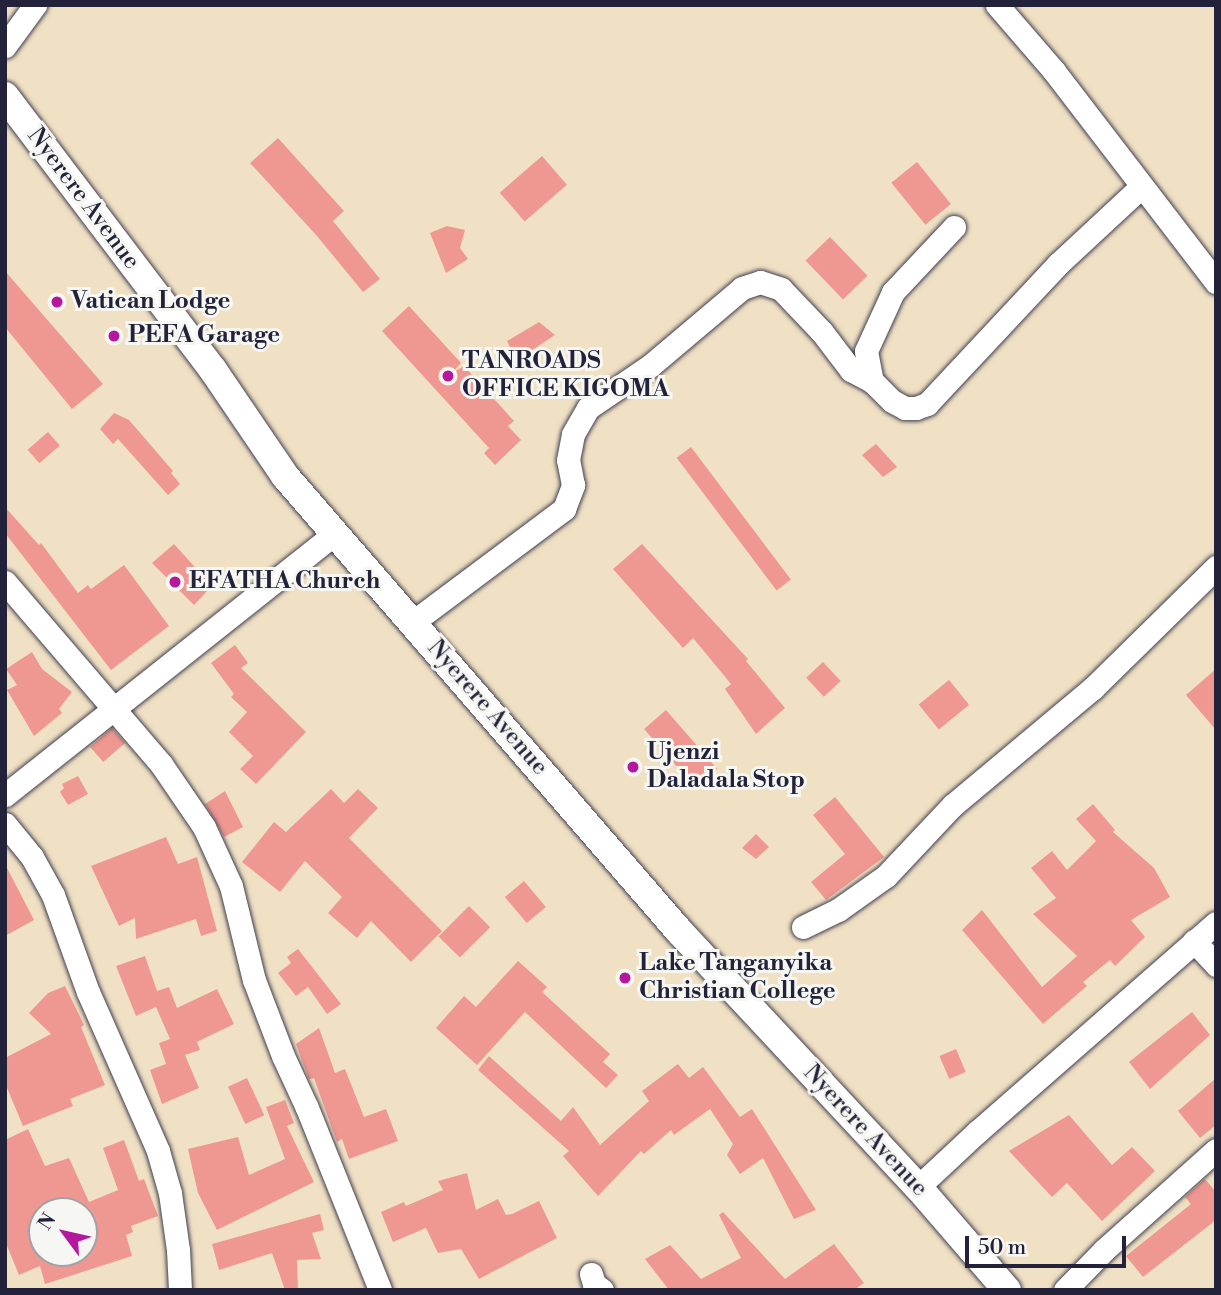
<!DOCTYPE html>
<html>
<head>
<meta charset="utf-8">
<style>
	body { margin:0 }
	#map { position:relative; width:1221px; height:1295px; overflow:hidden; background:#f0e1c4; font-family:"Libre Bodoni",serif }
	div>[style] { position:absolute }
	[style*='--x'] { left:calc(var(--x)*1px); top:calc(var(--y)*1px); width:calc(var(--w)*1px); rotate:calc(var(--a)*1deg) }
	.building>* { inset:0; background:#ef9891; transform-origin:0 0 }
	.roads { filter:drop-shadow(0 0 2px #413f50) drop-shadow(0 0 2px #413f50) }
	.minor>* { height:23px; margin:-11.5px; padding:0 11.5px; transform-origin:11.5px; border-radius:11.5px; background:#fff }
	.major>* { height:28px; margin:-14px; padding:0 14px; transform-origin:14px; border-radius:14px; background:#fff }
	.dots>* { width:19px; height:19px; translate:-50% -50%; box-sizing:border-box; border:4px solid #f6f6f2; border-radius:50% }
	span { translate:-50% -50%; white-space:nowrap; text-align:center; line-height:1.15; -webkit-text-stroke:6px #f6f6f2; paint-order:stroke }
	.street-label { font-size:24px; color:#22223b }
	.poi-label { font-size:24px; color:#22223b; font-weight:700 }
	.left { translate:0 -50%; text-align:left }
	.frame { position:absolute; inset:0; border:7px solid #22223b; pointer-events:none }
	.north { position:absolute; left:28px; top:1197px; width:70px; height:70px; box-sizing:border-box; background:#f6f6f2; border:2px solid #a1a1a9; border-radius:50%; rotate:303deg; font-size:19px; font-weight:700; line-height:28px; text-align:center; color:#22223b }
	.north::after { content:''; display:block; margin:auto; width:24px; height:32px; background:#b5179e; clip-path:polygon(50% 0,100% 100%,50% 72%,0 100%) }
	.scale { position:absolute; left:965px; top:1236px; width:161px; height:32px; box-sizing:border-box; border:4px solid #22223b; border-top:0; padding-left:9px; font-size:21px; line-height:24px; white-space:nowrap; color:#22223b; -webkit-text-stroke:5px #f6f6f2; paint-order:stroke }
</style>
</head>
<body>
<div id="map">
	<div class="building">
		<div style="clip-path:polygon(278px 138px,344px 211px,333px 221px,380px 279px,363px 292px,317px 236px,250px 163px)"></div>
		<div style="left:542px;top:156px;width:38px;height:56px;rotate:49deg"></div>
		<div style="left:917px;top:162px;width:54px;height:33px;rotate:51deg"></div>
		<div style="clip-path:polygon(447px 226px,465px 230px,460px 248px,468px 259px,446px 273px,430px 233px)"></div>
		<div style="left:830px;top:237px;width:54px;height:34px;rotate:46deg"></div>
		<div style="clip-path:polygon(5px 271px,103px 384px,72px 409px,5px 327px)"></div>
		<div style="clip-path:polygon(409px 306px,461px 363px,452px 373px,464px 366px,514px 421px,508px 426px,521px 440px,495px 465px,484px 453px,489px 448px,382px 331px)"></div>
		<div style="clip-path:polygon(539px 322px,555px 335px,517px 360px,507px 341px)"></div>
		<div style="clip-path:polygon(114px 413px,129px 420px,173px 471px,171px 473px,180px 484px,168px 495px,118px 439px,113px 444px,100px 429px)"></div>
		<div style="left:48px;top:432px;width:18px;height:27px;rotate:49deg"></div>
		<div style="clip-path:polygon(876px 444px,897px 467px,883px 477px,862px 455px)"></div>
		<div style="left:691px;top:447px;width:166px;height:18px;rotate:53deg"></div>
		<div style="clip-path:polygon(5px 507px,39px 545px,41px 543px,78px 593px,88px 585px,91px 589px,124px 565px,169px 626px,111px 670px,5px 533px)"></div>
		<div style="clip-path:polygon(174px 544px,212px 586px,194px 605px,152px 563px)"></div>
		<div style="clip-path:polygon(642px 544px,748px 659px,746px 661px,785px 708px,756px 734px,725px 689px,731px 684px,693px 638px,683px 648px,613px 569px)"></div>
		<div style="clip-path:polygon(235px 645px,248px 663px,241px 668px,306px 732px,256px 784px,240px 769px,253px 756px,229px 732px,247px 712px,231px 697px,234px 694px,211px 663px)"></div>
		<div style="clip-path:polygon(32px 652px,42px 669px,72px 692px,59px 709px,62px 713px,34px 736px,7px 690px,17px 685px,6px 669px)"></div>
		<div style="left:823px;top:662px;width:26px;height:23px;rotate:47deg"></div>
		<div style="clip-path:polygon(1216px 669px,1216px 730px,1186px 695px)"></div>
		<div style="left:949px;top:680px;width:32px;height:39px;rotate:51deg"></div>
		<div style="left:666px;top:710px;width:78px;height:29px;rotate:49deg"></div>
		<div style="left:112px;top:728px;width:20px;height:29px;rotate:49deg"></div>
		<div style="clip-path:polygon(78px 776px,88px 794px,68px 805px,60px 792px,64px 788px,62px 784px)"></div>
		<div style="clip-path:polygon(331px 789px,344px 803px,358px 789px,378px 808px,349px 838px,442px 931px,411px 962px,371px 921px,357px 938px,328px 913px,342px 897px,305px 861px,280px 892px,242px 862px,274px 822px,286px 832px)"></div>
		<div style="clip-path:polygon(225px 791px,243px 827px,224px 837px,205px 804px)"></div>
		<div style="clip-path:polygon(835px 797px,884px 857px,826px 900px,811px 882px,845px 854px,813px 815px)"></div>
		<div style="clip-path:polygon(1093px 804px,1115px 830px,1113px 832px,1154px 868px,1170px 897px,1131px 920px,1145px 937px,1115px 966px,1110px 960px,1083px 982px,1087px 986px,1043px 1024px,962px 930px,982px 910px,1042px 987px,1077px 956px,1033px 914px,1056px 898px,1031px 868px,1052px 851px,1067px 870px,1096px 841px,1076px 819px)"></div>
		<div style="clip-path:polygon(756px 834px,769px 847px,756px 859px,742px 848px)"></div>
		<div style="clip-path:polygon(166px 837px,178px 864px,197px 857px,217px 931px,201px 936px,196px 919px,136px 939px,135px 918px,119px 926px,91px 866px)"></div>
		<div style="clip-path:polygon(5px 864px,34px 920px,5px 936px)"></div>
		<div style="left:524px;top:881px;width:34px;height:25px;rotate:50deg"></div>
		<div style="left:469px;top:906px;width:30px;height:43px;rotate:45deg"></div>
		<div style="clip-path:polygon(298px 949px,341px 1004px,327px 1014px,308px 987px,296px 996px,278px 973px,291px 963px,287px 957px)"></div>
		<div style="clip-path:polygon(145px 956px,157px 991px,169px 987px,177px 1008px,217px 989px,234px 1024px,197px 1042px,200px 1050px,185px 1055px,199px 1088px,162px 1104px,150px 1070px,166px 1064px,159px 1043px,170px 1039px,156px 1007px,136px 1016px,116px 966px)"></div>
		<div style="clip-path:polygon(518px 961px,547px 987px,542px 992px,610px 1054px,603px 1062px,618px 1075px,606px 1088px,525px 1012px,477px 1065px,436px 1028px,464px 996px,476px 1007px)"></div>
		<div style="clip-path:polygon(65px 986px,84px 1025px,81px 1027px,105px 1085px,70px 1099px,73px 1106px,23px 1126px,5px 1083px,5px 1058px,51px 1034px,29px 1013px,48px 993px)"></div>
		<div style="clip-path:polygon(1192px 1012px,1210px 1035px,1150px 1089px,1129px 1062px)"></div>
		<div style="clip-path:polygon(319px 1028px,335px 1073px,345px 1069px,364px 1117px,386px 1109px,398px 1141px,349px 1159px,342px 1139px,337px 1142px,314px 1078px,309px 1079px,296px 1044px)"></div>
		<div style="left:956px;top:1049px;width:25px;height:18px;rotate:67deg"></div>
		<div style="clip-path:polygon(489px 1056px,561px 1121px,573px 1107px,600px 1145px,649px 1101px,642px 1091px,678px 1064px,689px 1078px,703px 1067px,740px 1117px,752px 1109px,816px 1210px,794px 1219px,763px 1158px,740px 1174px,727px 1155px,733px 1144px,710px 1109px,674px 1135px,671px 1130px,644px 1154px,641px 1151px,598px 1196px,563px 1156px,569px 1151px,478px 1070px)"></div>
		<div style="left:247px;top:1078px;width:41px;height:21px;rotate:65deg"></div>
		<div style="clip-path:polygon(1216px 1078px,1216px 1125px,1200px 1138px,1178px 1111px)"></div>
		<div style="clip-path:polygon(285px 1100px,294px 1123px,287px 1126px,314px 1182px,217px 1230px,198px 1193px,188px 1149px,238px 1137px,249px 1175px,285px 1159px,266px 1107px)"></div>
		<div style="clip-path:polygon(1069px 1115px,1112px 1165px,1132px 1147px,1155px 1171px,1102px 1221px,1067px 1183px,1052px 1197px,1009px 1151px)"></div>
		<div style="clip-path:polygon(evenodd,28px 1129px,45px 1166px,69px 1158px,89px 1202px,118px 1190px,103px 1148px,124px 1140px,139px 1181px,144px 1179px,158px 1216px,131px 1226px,133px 1232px,126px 1235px,132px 1256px,45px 1284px,40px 1266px,19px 1275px,5px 1241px,5px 1140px,28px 1129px,42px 1211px,84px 1211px,84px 1253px,42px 1253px,42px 1211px)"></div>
		<div style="clip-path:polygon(467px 1173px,476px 1210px,498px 1199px,506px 1215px,512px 1214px,539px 1201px,557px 1238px,479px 1279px,461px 1249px,438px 1253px,426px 1228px,393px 1242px,381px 1212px,404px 1202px,406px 1206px,443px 1190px,438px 1181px)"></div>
		<div style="clip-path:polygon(1205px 1179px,1216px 1192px,1216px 1220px,1143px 1277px,1126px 1256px,1191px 1204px,1185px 1197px)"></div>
		<div style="clip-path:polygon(723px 1212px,785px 1279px,834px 1244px,864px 1283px,854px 1290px,669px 1290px,645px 1259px,670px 1245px,701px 1279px,741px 1258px,719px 1215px)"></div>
		<div style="clip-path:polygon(320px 1214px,324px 1230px,312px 1233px,321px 1259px,297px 1260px,298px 1290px,285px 1290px,272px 1253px,219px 1270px,212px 1244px)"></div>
	</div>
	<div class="roads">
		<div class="minor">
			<div style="--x:997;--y:5;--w:87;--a:49.2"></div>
			<div style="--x:1054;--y:71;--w:266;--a:52.5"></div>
			<div style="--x:5;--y:46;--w:51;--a:-53.8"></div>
			<div style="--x:954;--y:227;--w:89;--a:133.2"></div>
			<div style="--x:893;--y:292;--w:65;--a:114.6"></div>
			<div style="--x:866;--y:351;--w:31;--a:79"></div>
			<div style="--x:872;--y:381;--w:28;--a:45"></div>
			<div style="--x:892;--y:401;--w:15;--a:28"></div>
			<div style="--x:905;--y:408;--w:11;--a:0"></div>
			<div style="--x:916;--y:408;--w:12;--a:-20"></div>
			<div style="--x:927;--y:404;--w:192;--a:-46.9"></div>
			<div style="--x:1058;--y:264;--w:113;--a:-42.9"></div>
			<div style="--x:5;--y:582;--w:240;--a:49.4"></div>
			<div style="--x:161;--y:764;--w:76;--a:55.7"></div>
			<div style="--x:204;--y:827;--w:65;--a:65.4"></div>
			<div style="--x:231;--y:886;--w:97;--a:76.3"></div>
			<div style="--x:254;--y:980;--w:81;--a:69.1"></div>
			<div style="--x:283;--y:1056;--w:57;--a:65.2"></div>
			<div style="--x:307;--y:1108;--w:196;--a:68.1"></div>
			<div style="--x:413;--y:622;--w:189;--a:-36.8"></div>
			<div style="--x:564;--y:509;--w:26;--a:-69"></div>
			<div style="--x:573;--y:485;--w:25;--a:-101"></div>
			<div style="--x:568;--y:460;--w:26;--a:-79"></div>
			<div style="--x:573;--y:434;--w:30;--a:-60"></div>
			<div style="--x:588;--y:408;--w:76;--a:-34.3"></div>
			<div style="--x:651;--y:365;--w:119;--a:-40.2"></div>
			<div style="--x:742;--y:288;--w:19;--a:-18"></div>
			<div style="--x:760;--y:282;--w:22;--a:18"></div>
			<div style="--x:781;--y:289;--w:59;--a:46.4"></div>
			<div style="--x:822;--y:332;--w:48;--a:52.7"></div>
			<div style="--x:851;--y:370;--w:24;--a:28"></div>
			<div style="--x:5;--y:795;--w:421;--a:-38.4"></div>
			<div style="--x:5;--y:824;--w:43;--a:50.7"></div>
			<div style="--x:32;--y:857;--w:43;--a:61.1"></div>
			<div style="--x:53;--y:895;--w:103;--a:70.2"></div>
			<div style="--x:88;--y:992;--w:174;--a:66.2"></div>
			<div style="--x:158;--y:1151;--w:44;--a:74.1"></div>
			<div style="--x:170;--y:1193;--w:58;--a:82"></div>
			<div style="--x:178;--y:1250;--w:40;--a:87.1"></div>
			<div style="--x:803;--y:927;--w:39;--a:-26"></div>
			<div style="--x:838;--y:910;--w:59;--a:-35.3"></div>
			<div style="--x:886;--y:876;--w:98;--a:-46.7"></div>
			<div style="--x:953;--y:805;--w:182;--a:-39.9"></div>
			<div style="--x:1093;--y:688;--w:173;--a:-44.5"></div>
			<div style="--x:1194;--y:941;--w:33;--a:47"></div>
			<div style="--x:918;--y:1187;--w:81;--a:-43"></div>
			<div style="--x:977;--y:1132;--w:317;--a:-41.2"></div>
			<div style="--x:591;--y:1274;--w:10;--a:73"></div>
			<div style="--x:594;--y:1284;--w:10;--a:37"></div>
			<div style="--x:1065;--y:1290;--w:56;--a:-45.7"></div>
			<div style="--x:1104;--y:1250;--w:150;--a:-41.8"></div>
		</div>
		<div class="major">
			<div style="--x:5;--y:96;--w:344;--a:52.8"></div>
			<div style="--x:213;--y:370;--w:128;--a:55.8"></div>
			<div style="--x:285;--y:476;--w:602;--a:49.11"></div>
			<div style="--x:679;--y:931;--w:350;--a:47"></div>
			<div style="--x:918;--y:1187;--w:136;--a:49.2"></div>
		</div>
	</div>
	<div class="dots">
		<div style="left:57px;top:302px;background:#b5179e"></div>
		<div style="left:114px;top:336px;background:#b5179e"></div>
		<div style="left:448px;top:376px;background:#b5179e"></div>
		<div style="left:175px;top:582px;background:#b5179e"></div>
		<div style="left:633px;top:767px;background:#b5179e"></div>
		<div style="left:625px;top:978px;background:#b5179e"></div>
	</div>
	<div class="street-label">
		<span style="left:83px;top:199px;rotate:53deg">Nyerere Avenue</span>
		<span style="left:487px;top:708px;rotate:49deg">Nyerere Avenue</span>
		<span style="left:865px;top:1131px;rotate:47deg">Nyerere Avenue</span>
	</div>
	<div class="poi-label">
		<span class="left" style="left:71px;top:302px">Vatican Lodge</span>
		<span class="left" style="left:128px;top:336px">PEFA Garage</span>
		<span class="left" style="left:462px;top:376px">TANROADS<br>OFFICE KIGOMA</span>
		<span class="left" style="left:189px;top:582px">EFATHA Church</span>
		<span class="left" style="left:647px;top:767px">Ujenzi<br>Daladala Stop</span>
		<span class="left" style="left:639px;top:978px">Lake Tanganyika<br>Christian College</span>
	</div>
	<div class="frame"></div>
	<div class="north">N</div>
	<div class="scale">50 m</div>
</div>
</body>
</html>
